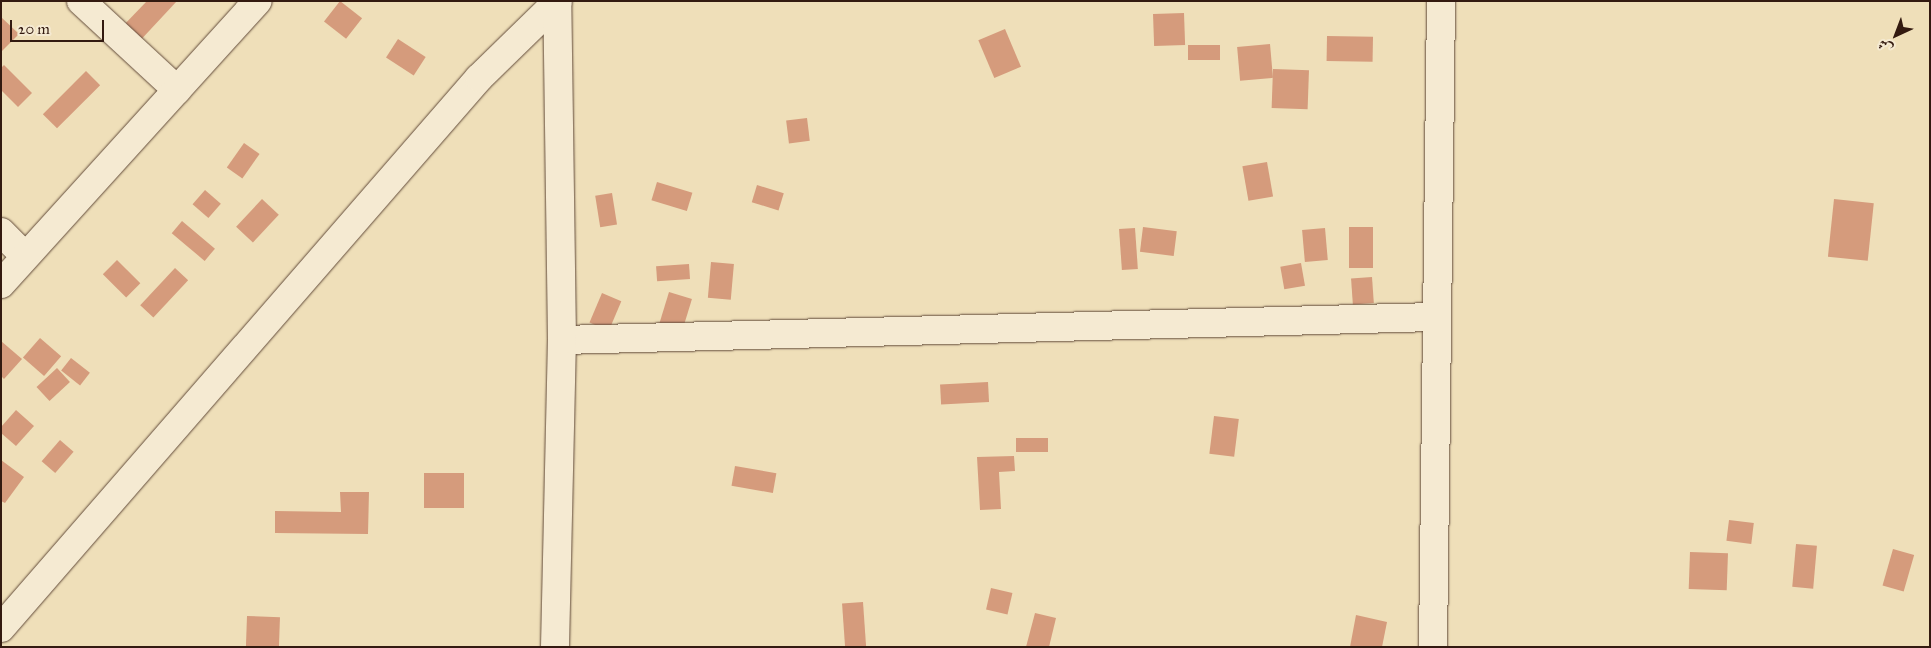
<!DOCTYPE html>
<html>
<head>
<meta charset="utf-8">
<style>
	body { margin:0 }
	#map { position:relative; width:1931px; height:648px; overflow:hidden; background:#efdfb9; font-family:"IM FELL Great Primer",Amiri,serif }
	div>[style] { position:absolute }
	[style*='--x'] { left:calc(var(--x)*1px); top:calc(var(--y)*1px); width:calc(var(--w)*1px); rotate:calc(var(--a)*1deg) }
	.building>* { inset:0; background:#d59b7c; transform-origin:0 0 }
	.roads { filter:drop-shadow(0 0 1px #624b3a) drop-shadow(0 0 1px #624b3a) }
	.minor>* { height:28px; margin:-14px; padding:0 14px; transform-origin:14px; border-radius:14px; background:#f5ead2 }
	span { translate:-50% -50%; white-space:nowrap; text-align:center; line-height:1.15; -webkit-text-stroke:4px #f5ead2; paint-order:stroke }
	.frame { position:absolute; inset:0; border:2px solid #331a10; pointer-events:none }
	.north { position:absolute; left:1871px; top:10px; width:50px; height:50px; -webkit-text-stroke:4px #f5ead2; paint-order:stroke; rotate:223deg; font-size:14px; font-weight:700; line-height:20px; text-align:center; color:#331a10 }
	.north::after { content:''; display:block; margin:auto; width:18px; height:22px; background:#331a10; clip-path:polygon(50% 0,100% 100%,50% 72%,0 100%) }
	.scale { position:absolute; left:10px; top:20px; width:94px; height:22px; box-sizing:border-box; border:2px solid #331a10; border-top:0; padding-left:6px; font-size:15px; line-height:18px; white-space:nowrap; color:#331a10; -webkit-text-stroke:4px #f5ead2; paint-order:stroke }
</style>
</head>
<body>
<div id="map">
	<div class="building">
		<div style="clip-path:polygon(147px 1px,177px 1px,136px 45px,120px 29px)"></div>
		<div style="left:340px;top:1px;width:28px;height:26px;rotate:38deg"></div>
		<div style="left:1184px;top:13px;width:32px;height:31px;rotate:88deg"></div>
		<div style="clip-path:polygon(1px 17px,19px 34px,1px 52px)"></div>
		<div style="left:1005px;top:29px;width:41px;height:29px;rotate:67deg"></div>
		<div style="left:1327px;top:36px;width:46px;height:25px;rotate:1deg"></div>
		<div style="left:398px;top:39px;width:33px;height:22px;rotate:33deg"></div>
		<div style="left:1270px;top:44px;width:34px;height:33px;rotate:85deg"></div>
		<div style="left:1188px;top:45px;width:32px;height:15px"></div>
		<div style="clip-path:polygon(4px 65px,32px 93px,18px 107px,1px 90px,1px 68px)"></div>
		<div style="left:1273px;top:69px;width:36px;height:39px;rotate:2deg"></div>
		<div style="left:86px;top:71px;width:20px;height:61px;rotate:45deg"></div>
		<div style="left:807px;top:118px;width:23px;height:21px;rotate:83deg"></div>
		<div style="left:244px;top:143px;width:19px;height:30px;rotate:35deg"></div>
		<div style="left:1267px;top:162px;width:35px;height:25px;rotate:80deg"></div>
		<div style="left:657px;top:182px;width:37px;height:19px;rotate:17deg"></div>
		<div style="left:757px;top:185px;width:28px;height:18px;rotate:17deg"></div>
		<div style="left:205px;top:190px;width:21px;height:19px;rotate:41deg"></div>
		<div style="left:612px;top:193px;width:32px;height:17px;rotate:81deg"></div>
		<div style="left:262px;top:199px;width:23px;height:38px;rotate:43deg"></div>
		<div style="left:1834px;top:199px;width:40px;height:58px;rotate:6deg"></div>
		<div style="left:182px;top:221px;width:43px;height:16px;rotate:40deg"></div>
		<div style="left:1143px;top:227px;width:34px;height:25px;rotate:7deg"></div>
		<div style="left:1349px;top:227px;width:24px;height:41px"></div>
		<div style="left:1135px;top:228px;width:41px;height:16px;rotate:86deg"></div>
		<div style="left:1325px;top:228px;width:32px;height:23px;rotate:85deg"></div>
		<div style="left:117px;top:260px;width:33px;height:20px;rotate:45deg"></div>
		<div style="left:711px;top:262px;width:23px;height:36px;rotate:5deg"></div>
		<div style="left:1301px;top:263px;width:23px;height:21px;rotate:80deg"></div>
		<div style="left:689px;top:264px;width:15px;height:33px;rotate:86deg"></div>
		<div style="left:175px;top:268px;width:18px;height:51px;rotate:43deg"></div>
		<div style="left:1372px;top:277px;width:26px;height:21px;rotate:86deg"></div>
		<div style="left:669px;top:292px;width:24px;height:34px;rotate:17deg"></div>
		<div style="left:602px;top:293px;width:21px;height:32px;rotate:23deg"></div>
		<div style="left:40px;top:338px;width:28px;height:26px;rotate:41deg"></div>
		<div style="clip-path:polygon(1px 341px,22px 359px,4px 379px,1px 376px)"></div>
		<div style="left:71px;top:358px;width:24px;height:16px;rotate:38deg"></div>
		<div style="left:57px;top:368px;width:19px;height:28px;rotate:47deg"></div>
		<div style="left:988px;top:382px;width:20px;height:48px;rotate:87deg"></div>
		<div style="clip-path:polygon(16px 410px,34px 426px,16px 446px,1px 433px,1px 427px)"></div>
		<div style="left:1214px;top:416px;width:25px;height:38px;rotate:7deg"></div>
		<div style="left:1016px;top:438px;width:32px;height:14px"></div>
		<div style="left:60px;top:440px;width:18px;height:28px;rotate:41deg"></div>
		<div style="clip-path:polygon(1014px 456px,1015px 471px,999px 472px,1001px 509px,980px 510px,977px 457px)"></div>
		<div style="clip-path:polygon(1px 460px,24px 477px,5px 503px,1px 501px)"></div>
		<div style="left:735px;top:466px;width:42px;height:20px;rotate:10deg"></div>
		<div style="left:424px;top:473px;width:40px;height:35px"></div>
		<div style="clip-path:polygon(340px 492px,369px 492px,368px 534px,275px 533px,275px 511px,341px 512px)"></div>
		<div style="left:1729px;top:520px;width:25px;height:21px;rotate:7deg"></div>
		<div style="left:1796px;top:544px;width:21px;height:43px;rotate:5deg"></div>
		<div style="left:1893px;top:549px;width:22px;height:38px;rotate:16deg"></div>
		<div style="left:1690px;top:552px;width:38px;height:37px;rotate:2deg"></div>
		<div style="left:991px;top:588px;width:22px;height:22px;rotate:13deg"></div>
		<div style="left:863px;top:602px;width:45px;height:21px;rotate:86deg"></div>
		<div style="clip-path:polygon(1035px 613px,1056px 618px,1049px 647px,1026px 647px)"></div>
		<div style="clip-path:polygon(1356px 615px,1387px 622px,1382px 647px,1350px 647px)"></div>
		<div style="left:247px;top:616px;width:33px;height:31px;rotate:2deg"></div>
	</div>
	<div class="roads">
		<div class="minor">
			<div style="--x:81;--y:1;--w:131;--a:42.8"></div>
			<div style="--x:1;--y:232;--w:34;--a:45"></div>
			<div style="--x:1;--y:284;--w:382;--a:-47.8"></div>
			<div style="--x:562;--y:340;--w:875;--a:-1.51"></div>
			<div style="--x:1;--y:628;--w:729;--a:-49.01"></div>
			<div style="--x:479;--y:78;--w:110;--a:-44.3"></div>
			<div style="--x:555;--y:647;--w:307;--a:-88.7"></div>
			<div style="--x:562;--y:340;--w:338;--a:-90.8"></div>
			<div style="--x:1433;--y:647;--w:646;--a:-89.29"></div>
		</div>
	</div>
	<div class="frame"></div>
	<div class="north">ش</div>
	<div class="scale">20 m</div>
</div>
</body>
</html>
